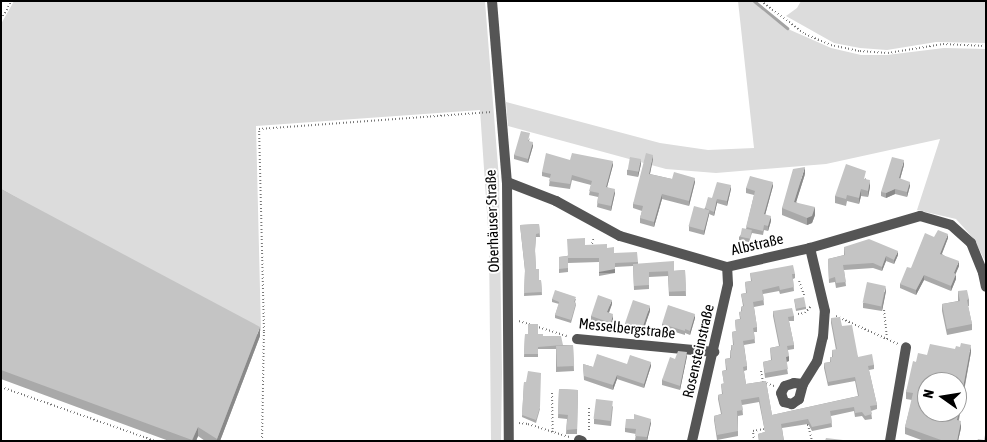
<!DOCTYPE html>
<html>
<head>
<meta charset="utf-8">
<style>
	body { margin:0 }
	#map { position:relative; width:987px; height:442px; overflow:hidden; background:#fff; font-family:"Asap Condensed",sans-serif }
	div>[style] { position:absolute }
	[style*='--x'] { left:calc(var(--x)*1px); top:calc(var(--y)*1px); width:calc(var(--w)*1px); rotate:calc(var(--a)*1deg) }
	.green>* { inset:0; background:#dcdcdc }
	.stream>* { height:3px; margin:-1.5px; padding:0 1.5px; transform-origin:1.5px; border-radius:1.5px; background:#a3a3a3 }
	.path>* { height:2px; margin-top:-1px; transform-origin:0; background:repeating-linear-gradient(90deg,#777 0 1px,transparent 0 3.5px) }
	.minor>* { height:10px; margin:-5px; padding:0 5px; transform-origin:5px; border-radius:5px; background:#555 }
	.wall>* { inset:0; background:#a9a9a9 }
	.shaded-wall>* { inset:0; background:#898989; transform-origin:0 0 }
	.building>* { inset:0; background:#c4c4c4; transform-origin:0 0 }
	span { translate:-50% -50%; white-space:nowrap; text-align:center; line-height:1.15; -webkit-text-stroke:4px #fff; paint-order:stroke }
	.street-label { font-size:15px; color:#000 }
	.frame { position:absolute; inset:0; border:2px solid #000; pointer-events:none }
	.north { position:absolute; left:917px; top:372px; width:50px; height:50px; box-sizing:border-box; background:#fff; border:1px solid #999; border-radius:50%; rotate:283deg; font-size:14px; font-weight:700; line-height:20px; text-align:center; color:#000 }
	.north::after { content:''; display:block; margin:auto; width:18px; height:22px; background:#000; clip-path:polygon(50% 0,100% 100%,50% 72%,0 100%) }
</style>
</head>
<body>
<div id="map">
	<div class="green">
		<div style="clip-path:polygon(14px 1px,485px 1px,499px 179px,502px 373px,501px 441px,491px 441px,489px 242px,480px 110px,256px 126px,261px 331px,1px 194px,1px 24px)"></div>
		<div style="clip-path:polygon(738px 1px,752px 1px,787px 30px,788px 29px,831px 48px,861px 55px,887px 55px,944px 48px,986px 49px,986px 263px,974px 239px,956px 219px,917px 210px,940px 139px,826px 164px,716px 173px,666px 169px,508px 126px,506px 102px,660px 143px,708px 150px,754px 148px)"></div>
		<div style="clip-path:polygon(801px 1px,986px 1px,986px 43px,936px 42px,887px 50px,860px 48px,834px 43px,786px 16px,797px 8px)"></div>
	</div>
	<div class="stream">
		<div style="--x:754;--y:1;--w:43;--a:39.3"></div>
	</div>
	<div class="path">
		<div style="--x:761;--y:1;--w:55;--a:36.9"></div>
		<div style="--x:805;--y:34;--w:28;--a:23"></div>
		<div style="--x:831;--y:45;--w:30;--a:12"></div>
		<div style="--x:860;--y:51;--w:28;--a:4"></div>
		<div style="--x:888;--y:53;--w:56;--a:-9.3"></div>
		<div style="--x:943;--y:44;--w:43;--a:2.7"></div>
		<div style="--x:1;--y:19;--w:21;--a:-59"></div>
		<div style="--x:591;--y:247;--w:10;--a:-73"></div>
		<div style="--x:799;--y:281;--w:15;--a:70"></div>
		<div style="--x:884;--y:310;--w:29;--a:84"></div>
		<div style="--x:798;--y:314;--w:7;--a:-8"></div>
		<div style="--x:805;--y:313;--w:9;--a:-49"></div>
		<div style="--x:836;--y:316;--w:68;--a:24.3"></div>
		<div style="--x:519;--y:321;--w:50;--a:17.4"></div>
		<div style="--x:761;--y:371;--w:11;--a:80"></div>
		<div style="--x:763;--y:382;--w:12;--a:20"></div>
		<div style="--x:1;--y:387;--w:163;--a:19.3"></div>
		<div style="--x:552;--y:393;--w:39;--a:89"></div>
		<div style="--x:589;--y:408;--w:25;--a:90"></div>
		<div style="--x:807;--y:421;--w:21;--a:76"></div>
		<div style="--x:519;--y:423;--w:9;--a:6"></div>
		<div style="--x:528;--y:424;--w:43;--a:17.6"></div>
		<div style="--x:262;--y:441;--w:110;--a:-89"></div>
		<div style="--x:264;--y:331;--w:202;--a:-91.4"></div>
		<div style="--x:259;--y:129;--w:233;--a:-4.2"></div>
		<div style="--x:754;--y:441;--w:10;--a:-96"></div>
		<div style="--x:753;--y:431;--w:11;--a:-10"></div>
	</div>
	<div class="minor">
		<div style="--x:492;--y:1;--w:182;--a:85.3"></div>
		<div style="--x:507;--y:182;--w:259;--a:89.6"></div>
		<div style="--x:507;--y:182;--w:53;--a:21.2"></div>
		<div style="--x:556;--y:201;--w:73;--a:28.7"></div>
		<div style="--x:620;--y:236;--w:111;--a:16.2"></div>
		<div style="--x:727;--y:267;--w:85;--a:-12.9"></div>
		<div style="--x:810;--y:248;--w:115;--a:-16.2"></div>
		<div style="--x:920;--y:216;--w:32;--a:16"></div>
		<div style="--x:951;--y:225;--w:27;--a:42"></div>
		<div style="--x:971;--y:243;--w:32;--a:68"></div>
		<div style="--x:983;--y:273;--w:14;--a:78"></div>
		<div style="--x:577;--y:339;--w:138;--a:5.4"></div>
		<div style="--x:803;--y:384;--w:16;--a:105"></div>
		<div style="--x:799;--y:399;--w:9;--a:144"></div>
		<div style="--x:792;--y:404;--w:8;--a:-166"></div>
		<div style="--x:784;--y:402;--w:9;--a:-108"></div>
		<div style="--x:781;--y:393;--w:8;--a:-60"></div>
		<div style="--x:785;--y:386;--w:9;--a:-18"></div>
		<div style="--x:794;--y:383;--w:9;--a:6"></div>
		<div style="--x:803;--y:384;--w:26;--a:-58"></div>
		<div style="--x:817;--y:362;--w:26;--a:-77"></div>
		<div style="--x:823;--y:337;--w:26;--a:-86"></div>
		<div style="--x:825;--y:311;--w:65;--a:-103.4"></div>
		<div style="--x:579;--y:440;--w:3;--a:18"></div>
		<div style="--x:692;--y:441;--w:161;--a:-77.1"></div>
		<div style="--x:728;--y:284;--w:17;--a:-93"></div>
		<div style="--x:890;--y:441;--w:95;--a:-80.3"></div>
	</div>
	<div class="wall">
		<div style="clip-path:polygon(530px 138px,529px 141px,533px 146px,528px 163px,514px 159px,514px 155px)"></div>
		<div style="clip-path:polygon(653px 159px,650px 174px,672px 179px,695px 182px,689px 206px,662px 199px,654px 227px,640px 223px,640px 218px,642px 211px,633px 208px,633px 204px)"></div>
		<div style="clip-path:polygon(570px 160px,613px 165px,607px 187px,615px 193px,611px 211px,597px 207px,598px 197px,589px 195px,591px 185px,572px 180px,570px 189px,549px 186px,550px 178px,542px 176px,542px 172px)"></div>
		<div style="clip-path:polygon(641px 164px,638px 177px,627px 175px,627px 170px)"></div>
		<div style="clip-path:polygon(904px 165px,900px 179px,910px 186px,907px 197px,895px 194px,886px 198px,881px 196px,881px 192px)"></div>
		<div style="clip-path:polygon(805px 174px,796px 202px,815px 215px,812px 223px,807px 225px,782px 215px,782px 208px)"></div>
		<div style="clip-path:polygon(866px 178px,866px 179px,870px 187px,868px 197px,861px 196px,859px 204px,847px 201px,846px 206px,835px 203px,835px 196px)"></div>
		<div style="clip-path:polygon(773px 186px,765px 215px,771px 221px,768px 231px,764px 230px,763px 235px,752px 233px,749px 242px,739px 240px,739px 237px,746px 229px,754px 195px,746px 193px,746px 188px)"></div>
		<div style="clip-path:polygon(1px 189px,260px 336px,220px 441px,205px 441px,198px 436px,196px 441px,169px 441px,1px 379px)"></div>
		<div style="clip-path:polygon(731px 189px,727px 206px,717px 203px,714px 216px,709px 214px,704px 235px,689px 231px,689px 226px,705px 208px,712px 198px)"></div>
		<div style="clip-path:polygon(539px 224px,540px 237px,536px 237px,535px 251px,536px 269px,539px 280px,541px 280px,542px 295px,524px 296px,525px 271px,520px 225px)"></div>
		<div style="clip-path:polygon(934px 237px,948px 238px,942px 254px,959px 266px,955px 274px,956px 279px,951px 291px,924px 280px,916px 295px,900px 288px,900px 284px)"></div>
		<div style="clip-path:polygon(585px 245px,607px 248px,614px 253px,638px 262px,638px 264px,674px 271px,685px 270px,686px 296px,669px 296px,668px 276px,649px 277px,649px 289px,634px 290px,633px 266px,615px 267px,615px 273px,599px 276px,599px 262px,568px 263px,568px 272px,559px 273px,559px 257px,567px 256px)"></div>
		<div style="clip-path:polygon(844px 247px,898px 255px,894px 264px,886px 261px,882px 271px,873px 268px,844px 270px,846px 286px,836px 288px,835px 282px,829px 283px,828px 259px,844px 255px)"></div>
		<div style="clip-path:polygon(750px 273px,795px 274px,795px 278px,793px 279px,794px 291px,780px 294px,779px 291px,763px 294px,764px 305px,754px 307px,757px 327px,757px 332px,754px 332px,755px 343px,744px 345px,747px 366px,747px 370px,744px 371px,746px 384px,766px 381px,772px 415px,858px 396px,855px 381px,828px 386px,824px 368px,824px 363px,830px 362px,830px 357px,832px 357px,832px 350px,836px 350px,831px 323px,831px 318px,842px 326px,858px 357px,874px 365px,874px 369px,869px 370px,877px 405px,877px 409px,871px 411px,872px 419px,865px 420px,862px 416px,855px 417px,854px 411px,831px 416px,832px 427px,812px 431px,808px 424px,782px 428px,784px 441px,759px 441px,758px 434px,765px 432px,759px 402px,742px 405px,743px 415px,738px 416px,738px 436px,717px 440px,714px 420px,714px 416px,721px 414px,718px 399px,718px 395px,722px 394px,721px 384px,724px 384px,722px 371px,726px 370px,725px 359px,730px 358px,730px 351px,731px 350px,731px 345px,733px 345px,732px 332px,736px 331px,735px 320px,740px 319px,739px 312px,741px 312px,741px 307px,743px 306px,741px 294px,746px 293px,745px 282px,751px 281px)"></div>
		<div style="clip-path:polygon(886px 291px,882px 311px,863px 308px,863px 303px)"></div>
		<div style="clip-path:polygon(958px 291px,969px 299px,969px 306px,968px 306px,972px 324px,972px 330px,947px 335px,942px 311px,942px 304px,958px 301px)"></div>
		<div style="clip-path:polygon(552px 299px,576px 299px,575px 302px,576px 305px,571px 323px,555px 318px,555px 315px,559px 304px,552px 302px)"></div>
		<div style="clip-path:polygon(794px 299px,806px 307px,806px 309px,796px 311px)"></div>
		<div style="clip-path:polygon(612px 304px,609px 313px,613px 319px,611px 328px,591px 321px,591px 316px)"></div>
		<div style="clip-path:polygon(650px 311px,642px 334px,625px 328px,625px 323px)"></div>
		<div style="clip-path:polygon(773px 311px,794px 316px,794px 321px,789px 321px,794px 345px,794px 349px,788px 350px,789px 361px,786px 362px,788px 374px,765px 378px,763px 362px,771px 360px,770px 348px,779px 346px,773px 316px)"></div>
		<div style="clip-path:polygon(695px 318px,690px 335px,685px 333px,685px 335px,662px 328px,662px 324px)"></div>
		<div style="clip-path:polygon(525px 334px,538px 334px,563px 345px,573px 345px,574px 371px,556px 372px,556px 349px,538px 349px,538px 357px,524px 357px)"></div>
		<div style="clip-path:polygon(971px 352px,959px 420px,961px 428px,958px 441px,924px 441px,905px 434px,905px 427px,912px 400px,906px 399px,906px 392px,916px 362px,927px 355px)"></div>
		<div style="clip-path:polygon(687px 356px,680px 390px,662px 385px,662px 380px,675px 359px)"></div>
		<div style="clip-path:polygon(583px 364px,593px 367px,627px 364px,651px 366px,644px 388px,617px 379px,613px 390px,584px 380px)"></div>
		<div style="clip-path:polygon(524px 382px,540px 409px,536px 423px,522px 417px)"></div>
		<div style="clip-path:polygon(559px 389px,578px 390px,577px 434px,566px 434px,567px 419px,558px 418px)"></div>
		<div style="clip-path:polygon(613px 406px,611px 426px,594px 424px,594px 419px)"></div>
		<div style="clip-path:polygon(651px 423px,647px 441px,635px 440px,636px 434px,625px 432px,625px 428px)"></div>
	</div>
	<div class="shaded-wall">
		<div style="clip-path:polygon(533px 142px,533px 146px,528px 163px,528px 159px)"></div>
		<div style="clip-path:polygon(653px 155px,653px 159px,649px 178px,649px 174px)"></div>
		<div style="clip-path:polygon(641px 159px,641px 164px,638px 177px,638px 172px)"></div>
		<div style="clip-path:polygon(904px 160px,904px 165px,899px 183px,899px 178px)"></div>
		<div style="clip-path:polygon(613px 161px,613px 165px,606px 191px,606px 187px)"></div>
		<div style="clip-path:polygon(805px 167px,805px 174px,794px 209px,794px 202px)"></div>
		<div style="clip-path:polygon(695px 178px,695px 182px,689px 206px,689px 201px)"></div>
		<div style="clip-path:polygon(870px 180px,870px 187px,868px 197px,868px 191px)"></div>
		<div style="clip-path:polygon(773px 182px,773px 186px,764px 219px,764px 214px)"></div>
		<div style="clip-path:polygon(910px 182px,910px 186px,907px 197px,907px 192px)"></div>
		<div style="clip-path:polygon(731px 185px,731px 189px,727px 206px,727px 201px)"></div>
		<div style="clip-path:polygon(615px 189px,615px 193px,611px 211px,611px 206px)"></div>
		<div style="clip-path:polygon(861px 189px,861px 196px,859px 204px,859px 198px)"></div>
		<div style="clip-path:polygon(895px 189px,895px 194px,886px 198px,886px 193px)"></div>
		<div style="clip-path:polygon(662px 194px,662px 199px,654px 227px,654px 222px)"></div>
		<div style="clip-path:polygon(717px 199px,717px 203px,714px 216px,714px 212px)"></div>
		<div style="clip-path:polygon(815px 207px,815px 215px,812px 223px,807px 225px,807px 218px)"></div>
		<div style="clip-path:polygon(709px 210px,709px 215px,704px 235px,704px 230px)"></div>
		<div style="clip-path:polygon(771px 216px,771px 221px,768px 231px,768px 226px)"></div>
		<div style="clip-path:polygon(948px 234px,948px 238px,940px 258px,940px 254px)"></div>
		<div style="clip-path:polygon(898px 251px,898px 255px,894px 264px,894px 260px)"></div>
		<div style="clip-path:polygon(886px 256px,886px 261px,882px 271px,882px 267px)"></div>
		<div style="clip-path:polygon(959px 261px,959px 266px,954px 278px,954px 273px)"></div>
		<div style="left:615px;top:269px;width:4px;height:16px;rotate:90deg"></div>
		<div style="clip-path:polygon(956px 274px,956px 279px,951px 291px,951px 286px)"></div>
		<div style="clip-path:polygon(924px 275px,924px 280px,916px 295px,916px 290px)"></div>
		<div style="clip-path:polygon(886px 286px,886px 291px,882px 311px,882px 307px)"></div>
		<div style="clip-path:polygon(612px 300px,612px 304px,607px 317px,607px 312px)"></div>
		<div style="clip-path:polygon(650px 306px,650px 311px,642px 334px,642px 329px)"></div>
		<div style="clip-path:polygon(613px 314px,613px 319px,611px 328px,611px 323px)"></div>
		<div style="clip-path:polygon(695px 314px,695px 318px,690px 335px,690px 331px)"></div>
		<div style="clip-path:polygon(260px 327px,260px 336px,220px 441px,217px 441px,217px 439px)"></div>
		<div style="clip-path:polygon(971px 345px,971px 352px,957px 427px,957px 420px)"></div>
		<div style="clip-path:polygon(687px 352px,687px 356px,680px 390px,680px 386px)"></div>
		<div style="clip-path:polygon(789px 356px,789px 361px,786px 362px,786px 357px)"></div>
		<div style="clip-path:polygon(651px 362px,651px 366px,644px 388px,644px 384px)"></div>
		<div style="clip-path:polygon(617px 375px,617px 379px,613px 390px,613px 385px)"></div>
		<div style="clip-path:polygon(651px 419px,651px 423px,647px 441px,647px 437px)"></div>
		<div style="clip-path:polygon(961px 421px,961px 428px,958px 441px,957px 441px)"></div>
		<div style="clip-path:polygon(198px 427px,198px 436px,196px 441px,192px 441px)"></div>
	</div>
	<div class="building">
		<div style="clip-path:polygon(521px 131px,530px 133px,528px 141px,533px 142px,528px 159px,514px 155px)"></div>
		<div style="clip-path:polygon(546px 153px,570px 160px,572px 153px,613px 161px,606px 187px,615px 189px,611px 206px,597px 203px,599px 193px,589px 191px,592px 181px,572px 175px,570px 184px,549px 181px,551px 174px,542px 172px)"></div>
		<div style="clip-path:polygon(646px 153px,653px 155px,649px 174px,672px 179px,674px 172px,695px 178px,689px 201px,662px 194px,654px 222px,640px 218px,643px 206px,633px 204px)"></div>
		<div style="left:630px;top:157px;width:11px;height:13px;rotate:10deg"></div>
		<div style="clip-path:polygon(892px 157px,904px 160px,899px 178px,910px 182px,907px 192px,895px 189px,886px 193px,881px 192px)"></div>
		<div style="clip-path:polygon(846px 164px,866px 171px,864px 179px,870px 180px,868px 191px,861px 189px,859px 198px,847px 195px,846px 199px,835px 196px)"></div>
		<div style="clip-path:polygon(805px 167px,794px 202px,815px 207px,812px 216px,807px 218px,782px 208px,793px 169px)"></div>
		<div style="clip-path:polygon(750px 176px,773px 182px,764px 214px,771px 216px,768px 226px,764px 225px,763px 231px,746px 227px,755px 191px,746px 188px)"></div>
		<div style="clip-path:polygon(717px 182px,731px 185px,727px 201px,717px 199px,714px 212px,705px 208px,708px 197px,712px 198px)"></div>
		<div style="clip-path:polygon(1px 189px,260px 327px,217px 439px,198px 427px,192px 440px,1px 370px)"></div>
		<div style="left:694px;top:206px;width:16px;height:21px;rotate:15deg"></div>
		<div style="clip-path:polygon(539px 224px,540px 233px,536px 234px,535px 249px,536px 269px,539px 269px,539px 280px,541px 280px,542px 292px,524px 293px,525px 269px,520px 225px)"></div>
		<div style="left:742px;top:228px;width:10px;height:9px;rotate:11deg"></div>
		<div style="clip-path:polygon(938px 230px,948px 234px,940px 254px,959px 261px,954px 273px,956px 274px,951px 286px,924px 275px,916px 290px,900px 284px,907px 267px,911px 268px,925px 233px,934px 237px)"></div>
		<div style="clip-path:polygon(585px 238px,585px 245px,607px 244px,607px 248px,614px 247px,614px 253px,637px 252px,638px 262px,615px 263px,615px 269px,599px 272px,599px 258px,568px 258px,568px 268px,559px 269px,559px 257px,568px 256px,567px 239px)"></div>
		<div style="clip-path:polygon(869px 239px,898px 251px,894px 260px,886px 256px,882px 267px,873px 263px,843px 265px,846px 282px,836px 283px,835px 277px,829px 279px,828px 259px,845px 255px,844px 247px)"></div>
		<div style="clip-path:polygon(674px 261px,674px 271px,649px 272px,649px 285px,634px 286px,633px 264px)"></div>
		<div style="clip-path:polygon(793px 265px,795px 274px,792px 274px,794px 287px,780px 290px,779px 286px,762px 290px,764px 300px,753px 302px,757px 327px,753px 328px,755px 339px,743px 341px,747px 366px,743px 367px,746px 384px,766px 381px,772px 415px,859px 396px,855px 377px,828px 382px,824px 363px,831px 362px,830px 357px,833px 357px,832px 350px,837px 349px,831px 318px,840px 317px,842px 326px,852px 325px,858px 357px,872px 354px,874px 365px,868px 366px,877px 405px,870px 406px,872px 414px,865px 416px,862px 412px,855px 413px,854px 407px,830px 411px,832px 423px,812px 427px,808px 419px,781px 424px,784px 441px,759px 441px,758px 434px,765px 432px,759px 397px,741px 400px,743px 410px,737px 411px,738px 431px,717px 435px,714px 416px,722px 414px,718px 395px,723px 394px,721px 384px,724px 383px,722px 371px,727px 370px,725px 359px,731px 358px,730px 351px,732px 350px,731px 345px,734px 345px,732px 332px,736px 331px,735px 320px,741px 319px,739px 312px,742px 311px,741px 307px,744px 306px,741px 294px,747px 293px,745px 282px,752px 281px,750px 273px)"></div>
		<div style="left:685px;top:270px;width:21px;height:17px;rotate:87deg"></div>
		<div style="left:867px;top:282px;width:19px;height:21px;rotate:12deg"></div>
		<div style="clip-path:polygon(555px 290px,576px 297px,574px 302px,576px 303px,571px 320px,555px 315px,559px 302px,552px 299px)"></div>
		<div style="clip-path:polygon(967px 290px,969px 299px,967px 300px,972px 324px,947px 329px,942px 304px,960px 301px,958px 291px)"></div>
		<div style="clip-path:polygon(598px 295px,612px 300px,607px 312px,613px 314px,611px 323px,591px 316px)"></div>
		<div style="left:804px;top:297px;width:10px;height:10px;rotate:79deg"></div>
		<div style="left:633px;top:300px;width:18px;height:24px;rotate:19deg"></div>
		<div style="clip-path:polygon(668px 305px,695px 314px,690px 331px,685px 329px,685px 331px,662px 324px)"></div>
		<div style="clip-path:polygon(792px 308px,794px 316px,788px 317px,794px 345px,787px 346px,789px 356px,786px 357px,788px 369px,765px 373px,763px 362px,772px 360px,770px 348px,780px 346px,773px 311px)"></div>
		<div style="clip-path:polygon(528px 324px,538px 324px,538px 334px,543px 334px,543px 336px,561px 336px,563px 345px,538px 347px,538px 354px,524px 354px,525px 334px,528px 334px)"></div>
		<div style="clip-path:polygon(evenodd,961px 343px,971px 345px,957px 420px,961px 421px,957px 441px,941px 441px,941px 440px,905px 427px,913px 393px,906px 392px,913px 361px,916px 362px,918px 353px,927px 355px,930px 344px,955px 349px,956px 346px,960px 347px,961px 343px,927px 382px,957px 382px,957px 412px,927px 412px,927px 382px)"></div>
		<div style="left:573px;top:345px;width:21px;height:17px;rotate:87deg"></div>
		<div style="clip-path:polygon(678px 351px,687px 352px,680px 386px,662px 380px,670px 357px,675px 359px)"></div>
		<div style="clip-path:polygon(597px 354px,627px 364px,630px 355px,651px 362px,644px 384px,617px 375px,613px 385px,584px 376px,583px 364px,593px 367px)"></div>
		<div style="clip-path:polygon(528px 371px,541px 373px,540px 407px,536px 420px,522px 415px,524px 382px,526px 382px)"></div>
		<div style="clip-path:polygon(559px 389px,578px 390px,577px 429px,566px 430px,568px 415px,558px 414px)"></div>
		<div style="left:596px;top:399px;width:17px;height:20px;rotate:7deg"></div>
		<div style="clip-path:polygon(634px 414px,651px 419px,647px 437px,635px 436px,636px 429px,625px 428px,626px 419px,634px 419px)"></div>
		<div style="clip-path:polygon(985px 435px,986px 435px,986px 441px,977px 441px,978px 439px,984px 440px)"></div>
		<div style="clip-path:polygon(826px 438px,843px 440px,843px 441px,825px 441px)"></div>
	</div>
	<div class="street-label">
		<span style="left:492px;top:221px;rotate:-92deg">Oberhäuser Straße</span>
		<span style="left:757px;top:244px;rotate:-13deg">Albstraße</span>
		<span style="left:627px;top:328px;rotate:6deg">Messelbergstraße</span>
		<span style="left:698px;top:351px;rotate:-77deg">Rosensteinstraße</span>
	</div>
	<div class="frame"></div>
	<div class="north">N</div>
</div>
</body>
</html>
